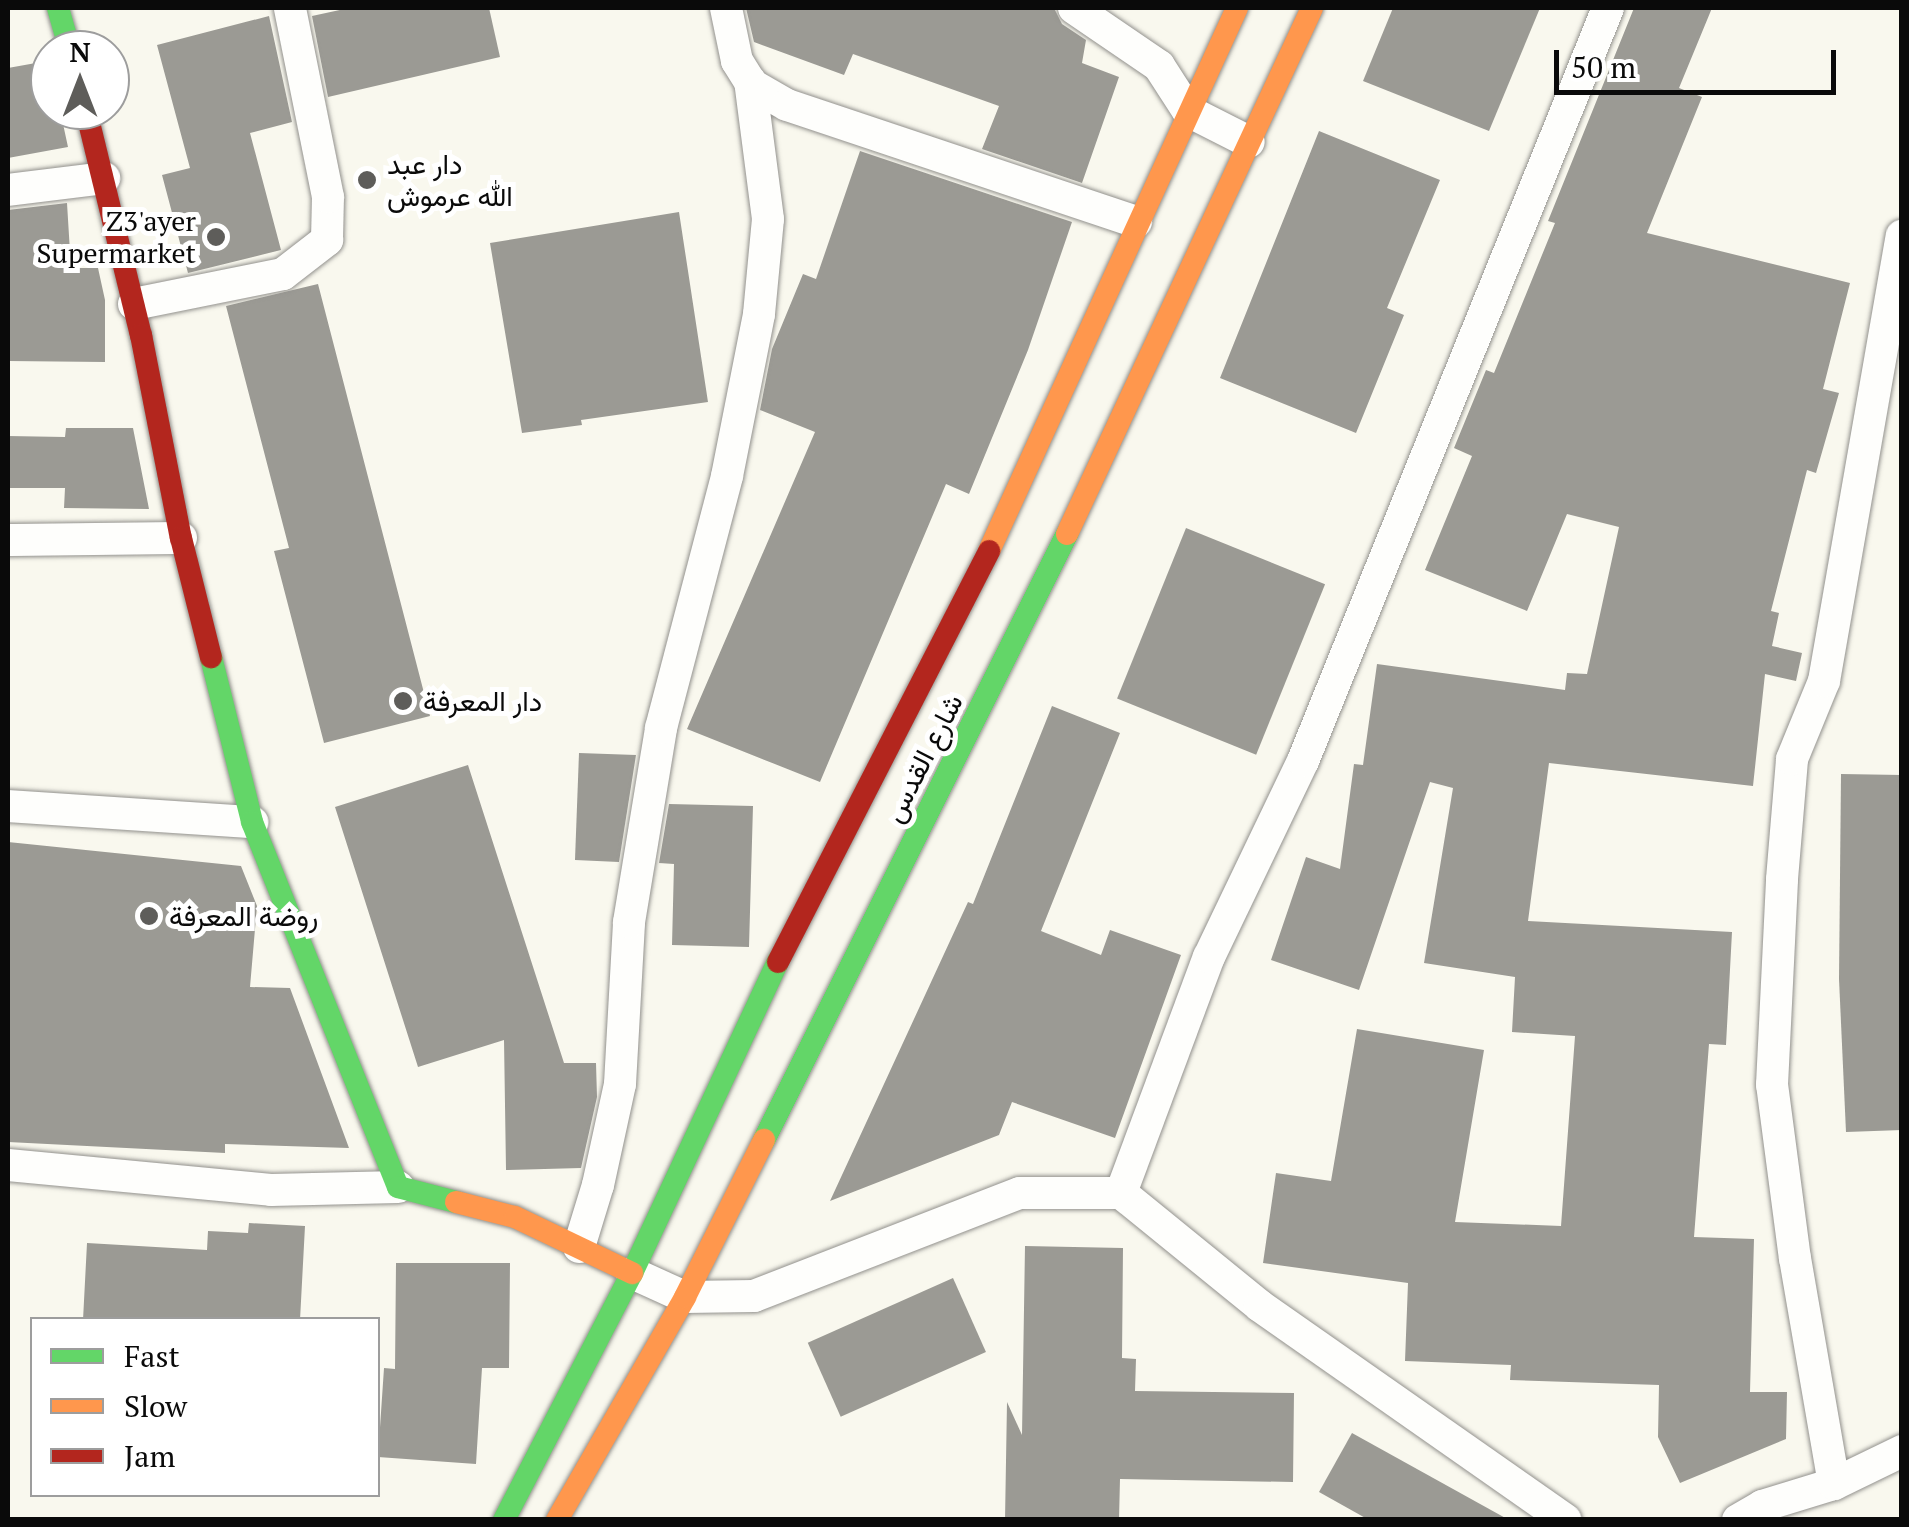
<!DOCTYPE html>
<html>
<head>
<meta charset="utf-8">
<style>
	body { margin:0 }
	#map { position:relative; width:1909px; height:1527px; overflow:hidden; background:#f9f8ee; font-family:"PT Serif",Vazirmatn,serif }
	div>[style] { position:absolute }
	[style*='--x'] { left:calc(var(--x)*1px); top:calc(var(--y)*1px); width:calc(var(--w)*1px); rotate:calc(var(--a)*1deg) }
	.building>* { inset:0; background:#9b9a94; transform-origin:0 0 }
	.roads { filter:drop-shadow(0 0 2px #92918d) drop-shadow(0 0 2px #92918d) }
	.street>* { height:32px; margin:-16px; padding:0 16px; transform-origin:16px; border-radius:16px; background:#fefefc }
	.fast>* { height:22px; margin:-11px; padding:0 11px; transform-origin:11px; border-radius:11px; background:#63d668 }
	.slow>* { height:22px; margin:-11px; padding:0 11px; transform-origin:11px; border-radius:11px; background:#ff974d }
	.jam>* { height:22px; margin:-11px; padding:0 11px; transform-origin:11px; border-radius:11px; background:#b3261e }
	.dots>* { width:28px; height:28px; translate:-50% -50%; box-sizing:border-box; border:5px solid #fff; border-radius:50% }
	span { translate:-50% -50%; white-space:nowrap; text-align:center; line-height:1.15; -webkit-text-stroke:10px #fff; paint-order:stroke }
	.poi-label { font-size:28px; color:#0a0a0a }
	.left { translate:0 -50%; text-align:left }
	.right { translate:-100% -50%; text-align:right }
	.street-label { font-size:28px; color:#0a0a0a }
	.frame { position:absolute; inset:0; border:10px solid #0a0a0a; pointer-events:none }
	.legend { position:absolute; left:30px; top:1317px; width:350px; height:180px; box-sizing:border-box; background:#fff; border:2px solid #9d9d9d; margin:0; padding:12px 18px; list-style:none; font-size:30px; color:#0a0a0a }
	.legend li { display:flex; align-items:center; gap:20px; height:50px }
	.legend b { width:50px; border:2px solid #9d9d9d }
	.north { position:absolute; left:30px; top:30px; width:100px; height:100px; box-sizing:border-box; background:#fff; border:2px solid #9d9d9d; border-radius:50%; rotate:0deg; font-size:28px; font-weight:700; line-height:40px; text-align:center; color:#0a0a0a }
	.north::after { content:''; display:block; margin:auto; width:35px; height:45px; background:#5e5d5a; clip-path:polygon(50% 0,100% 100%,50% 72%,0 100%) }
	.scale { position:absolute; left:1554px; top:50px; width:282px; height:45px; box-sizing:border-box; border:5px solid #0a0a0a; border-top:0; padding-left:12px; font-size:30px; line-height:35px; white-space:nowrap; color:#0a0a0a; -webkit-text-stroke:8px #fff; paint-order:stroke }
</style>
</head>
<body>
<div id="map">
	<div class="building">
		<div style="clip-path:polygon(349px 8px,489px 8px,500px 57px,328px 97px,312px 16px)"></div>
		<div style="clip-path:polygon(746px 8px,1054px 8px,1062px 24px,1086px 40px,1082px 63px,1119px 77px,1082px 183px,982px 149px,999px 106px,853px 54px,844px 75px,754px 42px)"></div>
		<div style="clip-path:polygon(1393px 8px,1540px 8px,1489px 131px,1363px 81px)"></div>
		<div style="clip-path:polygon(1634px 8px,1712px 8px,1679px 88px,1702px 97px,1647px 233px,1850px 283px,1823px 389px,1839px 393px,1816px 473px,1807px 470px,1771px 611px,1779px 613px,1772px 646px,1802px 653px,1796px 681px,1765px 674px,1753px 786px,1549px 763px,1528px 921px,1732px 932px,1726px 1045px,1709px 1044px,1694px 1237px,1754px 1239px,1750px 1392px,1787px 1392px,1786px 1439px,1680px 1483px,1658px 1437px,1659px 1385px,1510px 1380px,1511px 1365px,1405px 1361px,1408px 1283px,1263px 1263px,1276px 1173px,1331px 1181px,1357px 1029px,1484px 1050px,1455px 1222px,1561px 1226px,1575px 1036px,1512px 1032px,1515px 977px,1424px 963px,1453px 788px,1430px 782px,1359px 990px,1271px 960px,1306px 857px,1340px 869px,1354px 764px,1363px 765px,1377px 664px,1565px 690px,1567px 673px,1587px 674px,1619px 527px,1567px 514px,1527px 611px,1425px 570px,1472px 456px,1454px 448px,1486px 370px,1494px 373px,1555px 223px,1548px 221px)"></div>
		<div style="clip-path:polygon(269px 16px,292px 122px,250px 133px,281px 250px,188px 273px,162px 175px,190px 168px,157px 45px)"></div>
		<div style="clip-path:polygon(47px 61px,50px 110px,60px 110px,68px 147px,8px 158px,8px 68px)"></div>
		<div style="clip-path:polygon(1319px 131px,1440px 180px,1387px 308px,1404px 315px,1356px 433px,1220px 378px)"></div>
		<div style="clip-path:polygon(860px 151px,1072px 222px,1028px 350px,969px 494px,946px 484px,820px 782px,687px 729px,815px 432px,760px 410px,772px 349px,803px 274px,816px 279px)"></div>
		<div style="clip-path:polygon(67px 203px,71px 268px,98px 268px,105px 300px,105px 362px,8px 361px,8px 210px)"></div>
		<div style="clip-path:polygon(679px 212px,708px 402px,581px 420px,582px 425px,522px 433px,490px 243px)"></div>
		<div style="clip-path:polygon(318px 284px,430px 716px,324px 743px,274px 551px,289px 548px,226px 306px)"></div>
		<div style="clip-path:polygon(66px 428px,133px 428px,149px 509px,64px 508px,65px 488px,8px 488px,8px 436px,65px 437px)"></div>
		<div style="left:1186px;top:528px;width:150px;height:184px;rotate:22deg"></div>
		<div style="clip-path:polygon(1052px 706px,1120px 733px,1041px 931px,1101px 955px,1110px 930px,1181px 955px,1115px 1138px,1012px 1102px,999px 1135px,830px 1201px,968px 902px,973px 904px)"></div>
		<div style="clip-path:polygon(579px 753px,636px 755px,619px 862px,575px 860px)"></div>
		<div style="clip-path:polygon(468px 765px,564px 1063px,596px 1063px,597px 1097px,581px 1168px,506px 1170px,504px 1040px,418px 1067px,335px 807px)"></div>
		<div style="clip-path:polygon(1841px 774px,1902px 775px,1902px 1130px,1846px 1132px,1839px 979px)"></div>
		<div style="clip-path:polygon(669px 804px,753px 806px,749px 947px,672px 945px,674px 864px,659px 863px)"></div>
		<div style="clip-path:polygon(8px 842px,241px 866px,257px 906px,250px 987px,290px 988px,349px 1148px,225px 1144px,225px 1153px,8px 1142px)"></div>
		<div style="clip-path:polygon(249px 1223px,305px 1226px,300px 1320px,83px 1320px,87px 1243px,207px 1250px,208px 1231px,248px 1233px)"></div>
		<div style="clip-path:polygon(1025px 1246px,1123px 1248px,1122px 1358px,1136px 1359px,1135px 1391px,1294px 1393px,1293px 1482px,1120px 1479px,1119px 1520px,1005px 1520px,1007px 1402px,1022px 1435px)"></div>
		<div style="clip-path:polygon(396px 1263px,510px 1263px,509px 1368px,482px 1368px,476px 1464px,378px 1457px,384px 1368px,395px 1369px)"></div>
		<div style="left:953px;top:1278px;width:81px;height:159px;rotate:66deg"></div>
		<div style="clip-path:polygon(1352px 1433px,1509px 1520px,1369px 1520px,1319px 1492px)"></div>
	</div>
	<div class="roads">
		<div class="street">
			<div style="--x:726;--y:8;--w:54;--a:78.3"></div>
			<div style="--x:737;--y:61;--w:28;--a:58"></div>
			<div style="--x:752;--y:85;--w:40;--a:29.7"></div>
			<div style="--x:787;--y:105;--w:368;--a:18.5"></div>
			<div style="--x:1074;--y:8;--w:103;--a:34.3"></div>
			<div style="--x:1159;--y:66;--w:54;--a:57.2"></div>
			<div style="--x:1188;--y:111;--w:68;--a:26.9"></div>
			<div style="--x:8;--y:190;--w:97;--a:-7.1"></div>
			<div style="--x:134;--y:304;--w:152;--a:-11.4"></div>
			<div style="--x:283;--y:274;--w:56;--a:-37.7"></div>
			<div style="--x:327;--y:240;--w:43;--a:-88.7"></div>
			<div style="--x:328;--y:197;--w:193;--a:-101.4"></div>
			<div style="--x:8;--y:540;--w:173;--a:-0.7"></div>
			<div style="--x:8;--y:806;--w:245;--a:3.8"></div>
			<div style="--x:8;--y:1165;--w:264;--a:5.4"></div>
			<div style="--x:271;--y:1190;--w:127;--a:-1.4"></div>
			<div style="--x:1121;--y:1193;--w:252;--a:-69.6"></div>
			<div style="--x:1209;--y:957;--w:217;--a:-64.4"></div>
			<div style="--x:1303;--y:761;--w:812;--a:-67.95"></div>
			<div style="--x:579;--y:1247;--w:65;--a:-73"></div>
			<div style="--x:598;--y:1185;--w:103;--a:-77.7"></div>
			<div style="--x:620;--y:1084;--w:162;--a:-86.8"></div>
			<div style="--x:629;--y:922;--w:197;--a:-80.6"></div>
			<div style="--x:661;--y:728;--w:260;--a:-75.3"></div>
			<div style="--x:727;--y:476;--w:165;--a:-78.8"></div>
			<div style="--x:759;--y:314;--w:95;--a:-84.6"></div>
			<div style="--x:768;--y:219;--w:139;--a:-97.4"></div>
			<div style="--x:632;--y:1273;--w:58;--a:24.4"></div>
			<div style="--x:685;--y:1297;--w:69;--a:-0.8"></div>
			<div style="--x:754;--y:1296;--w:285;--a:-21.2"></div>
			<div style="--x:1020;--y:1193;--w:101;--a:0"></div>
			<div style="--x:1121;--y:1193;--w:179;--a:39.1"></div>
			<div style="--x:1260;--y:1306;--w:373;--a:35"></div>
			<div style="--x:1834;--y:1484;--w:76;--a:-25.9"></div>
			<div style="--x:1738;--y:1520;--w:28;--a:-30"></div>
			<div style="--x:1762;--y:1506;--w:75;--a:-17"></div>
			<div style="--x:1834;--y:1484;--w:228;--a:-99.8"></div>
			<div style="--x:1795;--y:1259;--w:176;--a:-97.5"></div>
			<div style="--x:1772;--y:1085;--w:206;--a:-87.2"></div>
			<div style="--x:1782;--y:879;--w:120;--a:-85.2"></div>
			<div style="--x:1792;--y:759;--w:84;--a:-67.7"></div>
			<div style="--x:1824;--y:681;--w:452;--a:-80.1"></div>
		</div>
		<div class="fast">
			<div style="--x:58;--y:8;--w:44;--a:74.1"></div>
			<div style="--x:211;--y:657;--w:170;--a:76"></div>
			<div style="--x:252;--y:822;--w:393;--a:68.2"></div>
			<div style="--x:398;--y:1187;--w:60;--a:14.5"></div>
			<div style="--x:764;--y:1140;--w:678;--a:-63.43"></div>
			<div style="--x:504;--y:1520;--w:278;--a:-62.6"></div>
			<div style="--x:632;--y:1273;--w:344;--a:-64.9"></div>
		</div>
		<div class="slow">
			<div style="--x:1067;--y:534;--w:580;--a:-65.02"></div>
			<div style="--x:989;--y:551;--w:597;--a:-65.45"></div>
			<div style="--x:456;--y:1202;--w:61;--a:14.3"></div>
			<div style="--x:515;--y:1217;--w:130;--a:25.6"></div>
			<div style="--x:557;--y:1520;--w:257;--a:-60.1"></div>
			<div style="--x:685;--y:1297;--w:176;--a:-63.3"></div>
		</div>
		<div class="jam">
			<div style="--x:86;--y:110;--w:232;--a:76.3"></div>
			<div style="--x:141;--y:335;--w:207;--a:78.9"></div>
			<div style="--x:181;--y:538;--w:123;--a:75.9"></div>
			<div style="--x:778;--y:962;--w:462;--a:-62.8"></div>
		</div>
	</div>
	<div class="dots">
		<div style="left:367px;top:180px;background:#5e5d5a"></div>
		<div style="left:216px;top:237px;background:#5e5d5a"></div>
		<div style="left:403px;top:701px;background:#5e5d5a"></div>
		<div style="left:149px;top:916px;background:#5e5d5a"></div>
	</div>
	<div class="poi-label">
		<span class="left" style="left:387px;top:180px">دار عبد<br>الله عرموش</span>
		<span class="right" style="left:196px;top:237px">Z3'ayer<br>Supermarket</span>
		<span class="left" style="left:423px;top:701px">دار المعرفة</span>
		<span class="left" style="left:169px;top:916px">روضة المعرفة</span>
	</div>
	<div class="street-label">
		<span style="left:923px;top:758px;rotate:-63deg">شارع القدس</span>
	</div>
	<div class="frame"></div>
	<ul class="legend">
	<li><b style="height:12px;background:#63d668"></b>Fast</li>
	<li><b style="height:12px;background:#ff974d"></b>Slow</li>
	<li><b style="height:12px;background:#b3261e"></b>Jam</li>
	</ul>
	<div class="north">N</div>
	<div class="scale">50 m</div>
</div>
</body>
</html>
